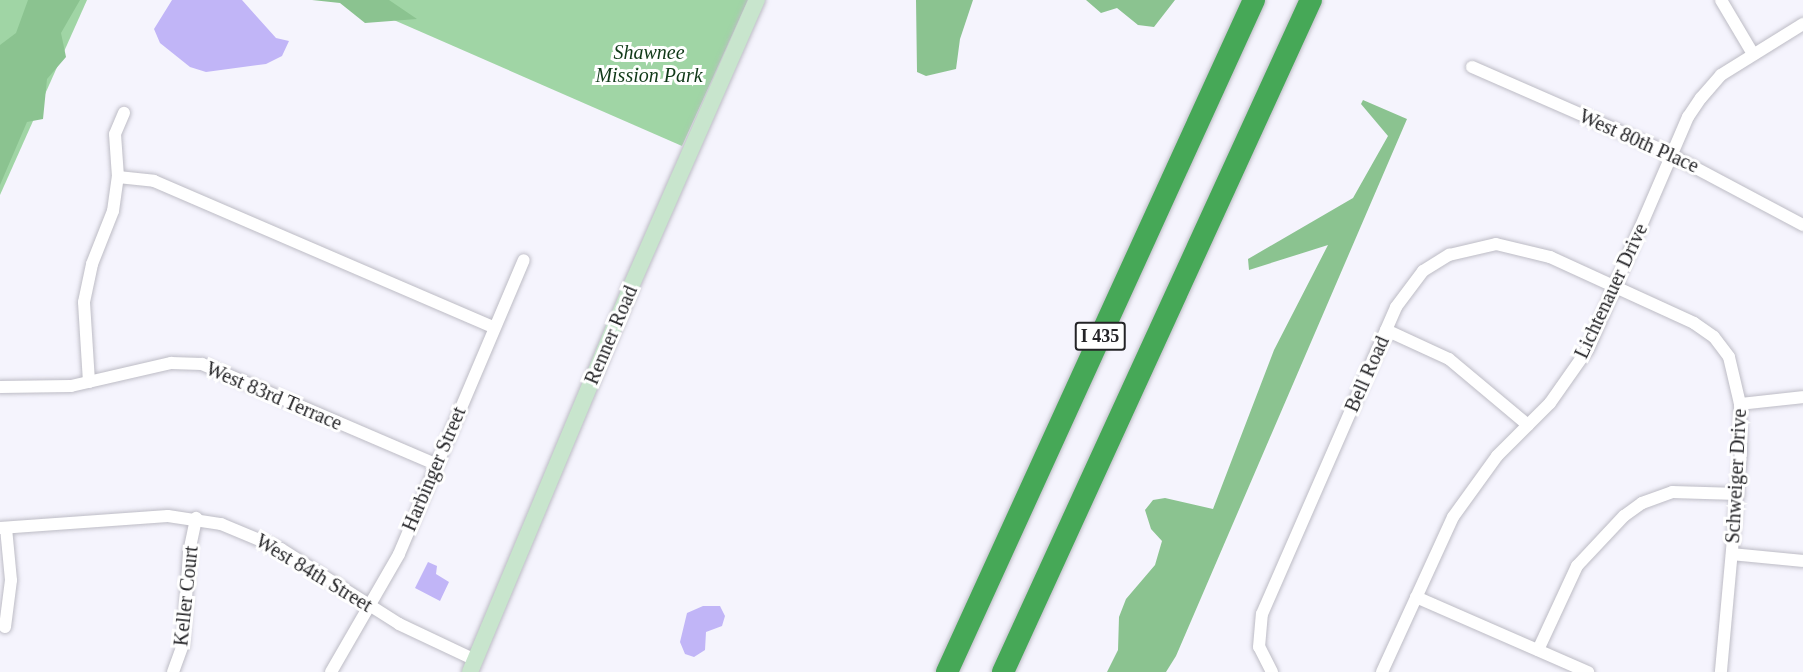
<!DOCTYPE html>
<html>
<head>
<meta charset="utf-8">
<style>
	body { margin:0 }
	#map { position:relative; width:1803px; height:672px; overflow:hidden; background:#f5f4fd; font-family:"Times New Roman",serif }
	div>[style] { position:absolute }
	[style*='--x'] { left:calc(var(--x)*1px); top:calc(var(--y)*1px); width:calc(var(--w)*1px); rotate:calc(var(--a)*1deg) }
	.green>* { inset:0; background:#a0d5a5 }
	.forest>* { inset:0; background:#8bc390 }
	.water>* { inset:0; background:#c1b5f7 }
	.roads { filter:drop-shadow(0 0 2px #bdbcc5) drop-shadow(0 0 2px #bdbcc5) }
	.minor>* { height:12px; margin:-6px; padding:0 6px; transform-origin:6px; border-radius:6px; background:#fff }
	.secondary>* { height:16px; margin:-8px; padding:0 8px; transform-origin:8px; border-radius:8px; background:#c8e5cd }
	.motorway>* { height:22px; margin:-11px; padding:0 11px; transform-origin:11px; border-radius:11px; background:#46a857 }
	span { translate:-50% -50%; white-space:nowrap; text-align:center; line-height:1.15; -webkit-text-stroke:6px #fff; paint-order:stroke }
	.shield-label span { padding:2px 4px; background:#fff; border:2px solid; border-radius:4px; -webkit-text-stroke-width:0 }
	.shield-label { font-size:18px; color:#242427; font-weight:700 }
	.park-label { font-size:20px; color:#103918; font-style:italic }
	.street-label { font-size:20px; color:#242427 }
</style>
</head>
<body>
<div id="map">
	<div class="green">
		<div style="clip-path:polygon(0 0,87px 0,0 195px)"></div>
		<div style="clip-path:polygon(348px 0,748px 0,682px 146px)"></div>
	</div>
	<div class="forest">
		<div style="clip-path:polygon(28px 0,80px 0,61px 33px,66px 57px,47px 79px,43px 119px,27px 122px,0 185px,0 45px,16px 33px)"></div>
		<div style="clip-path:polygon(312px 0,389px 0,417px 19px,365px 23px,340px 3px)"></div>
		<div style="clip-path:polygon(916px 0,973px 0,960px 39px,956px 69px,926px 76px,917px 72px)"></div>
		<div style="clip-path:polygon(1086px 0,1175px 0,1154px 27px,1138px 25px,1117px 8px,1101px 13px)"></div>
		<div style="clip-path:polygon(1363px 100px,1407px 119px,1176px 656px,1166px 672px,1107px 672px,1118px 650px,1119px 617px,1126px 599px,1155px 565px,1162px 541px,1151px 529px,1145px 510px,1153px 500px,1165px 498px,1213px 509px,1274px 350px,1328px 245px,1249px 270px,1248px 259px,1353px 198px,1388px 136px,1361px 104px)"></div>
	</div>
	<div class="water">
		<div style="clip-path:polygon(172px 0,242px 0,276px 38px,289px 41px,282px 56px,266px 64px,206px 72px,190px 67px,160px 43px,154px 29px)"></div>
		<div style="clip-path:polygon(428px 562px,437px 566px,436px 574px,449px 582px,440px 601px,415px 588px)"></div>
		<div style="clip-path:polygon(703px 606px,720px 606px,725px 616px,722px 626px,706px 632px,705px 650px,694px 657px,685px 654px,680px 642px,687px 613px)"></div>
	</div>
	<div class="roads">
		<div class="minor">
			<div style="--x:1721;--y:0;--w:63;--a:59.3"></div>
			<div style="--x:1472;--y:67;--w:207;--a:23.6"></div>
			<div style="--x:1662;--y:150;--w:160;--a:28"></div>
			<div style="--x:118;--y:177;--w:36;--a:6"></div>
			<div style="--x:154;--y:181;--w:369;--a:23.3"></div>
			<div style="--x:1386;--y:330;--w:69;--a:24.7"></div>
			<div style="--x:1449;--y:359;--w:103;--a:39.9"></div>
			<div style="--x:89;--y:382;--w:80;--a:-93.6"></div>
			<div style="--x:84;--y:302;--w:39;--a:-78"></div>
			<div style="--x:92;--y:264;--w:57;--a:-68.4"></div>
			<div style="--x:113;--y:211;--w:34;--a:-82"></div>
			<div style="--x:118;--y:177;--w:43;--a:-94"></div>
			<div style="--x:115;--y:134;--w:23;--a:-67"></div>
			<div style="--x:0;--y:387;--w:71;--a:-0.8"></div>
			<div style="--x:71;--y:386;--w:103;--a:-13"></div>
			<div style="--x:171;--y:363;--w:31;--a:2"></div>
			<div style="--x:202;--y:364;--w:254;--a:23.2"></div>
			<div style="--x:1740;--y:404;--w:63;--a:-6.3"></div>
			<div style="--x:0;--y:528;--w:168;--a:-4.1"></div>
			<div style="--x:168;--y:516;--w:54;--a:8.6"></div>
			<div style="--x:221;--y:524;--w:65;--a:22.6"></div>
			<div style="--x:281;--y:549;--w:140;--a:32.4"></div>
			<div style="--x:399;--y:624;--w:84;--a:25.3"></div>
			<div style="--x:1732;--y:554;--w:71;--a:5.6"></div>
			<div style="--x:1416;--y:597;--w:188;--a:23.6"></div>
			<div style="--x:5;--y:627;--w:47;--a:-82.7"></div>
			<div style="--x:11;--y:580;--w:52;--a:-95.5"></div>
			<div style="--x:1538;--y:650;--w:93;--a:-65.1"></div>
			<div style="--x:1577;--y:566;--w:69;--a:-46.8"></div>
			<div style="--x:1624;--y:516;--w:22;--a:-36"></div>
			<div style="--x:1642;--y:503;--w:32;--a:-20"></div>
			<div style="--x:1672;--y:492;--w:66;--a:1.7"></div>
			<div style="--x:173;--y:672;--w:29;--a:-70"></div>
			<div style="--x:183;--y:645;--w:93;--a:-86.3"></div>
			<div style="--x:189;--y:552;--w:35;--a:-78"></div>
			<div style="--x:331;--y:672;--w:136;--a:-60"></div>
			<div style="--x:399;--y:554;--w:319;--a:-67"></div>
			<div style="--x:1272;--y:672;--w:28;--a:-117"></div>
			<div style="--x:1259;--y:647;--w:33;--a:-85"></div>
			<div style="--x:1262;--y:614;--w:335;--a:-66.4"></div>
			<div style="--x:1396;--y:307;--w:45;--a:-53.1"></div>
			<div style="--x:1423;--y:271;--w:31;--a:-32"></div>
			<div style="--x:1449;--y:255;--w:48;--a:-13.2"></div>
			<div style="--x:1496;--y:244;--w:56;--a:13.5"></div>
			<div style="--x:1550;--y:257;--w:158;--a:24.6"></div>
			<div style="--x:1694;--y:323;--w:24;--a:35"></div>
			<div style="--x:1714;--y:337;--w:25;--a:53"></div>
			<div style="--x:1729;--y:357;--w:48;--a:76.8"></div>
			<div style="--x:1740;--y:404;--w:47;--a:88.8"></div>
			<div style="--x:1741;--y:451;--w:222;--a:95.2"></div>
			<div style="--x:1382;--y:672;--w:170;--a:-65.4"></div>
			<div style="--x:1453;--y:517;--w:75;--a:-54.2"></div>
			<div style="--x:1497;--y:456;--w:75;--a:-45"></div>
			<div style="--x:1550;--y:403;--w:66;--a:-54.9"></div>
			<div style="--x:1588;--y:349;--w:253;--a:-66.7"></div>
			<div style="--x:1688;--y:117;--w:23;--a:-56"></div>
			<div style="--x:1701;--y:98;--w:30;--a:-49"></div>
			<div style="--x:1721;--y:75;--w:97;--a:-31.9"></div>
		</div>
		<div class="secondary">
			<div style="--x:470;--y:672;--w:413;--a:-67.3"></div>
			<div style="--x:629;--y:291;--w:318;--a:-66.3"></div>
		</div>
		<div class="motorway">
			<div style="--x:947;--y:672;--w:739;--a:-65.45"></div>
			<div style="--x:1003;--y:672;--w:739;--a:-65.38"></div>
		</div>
	</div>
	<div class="shield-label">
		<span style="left:1100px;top:336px">I 435</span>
	</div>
	<div class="park-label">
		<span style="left:649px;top:64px">Shawnee<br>Mission Park</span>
	</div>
	<div class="street-label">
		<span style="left:1639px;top:141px;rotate:24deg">West 80th Place</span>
		<span style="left:1611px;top:291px;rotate:-65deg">Lichtenauer Drive</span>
		<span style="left:611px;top:335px;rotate:-67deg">Renner Road</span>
		<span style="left:1367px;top:374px;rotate:-66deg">Bell Road</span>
		<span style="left:274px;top:396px;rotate:23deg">West 83rd Terrace</span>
		<span style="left:434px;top:469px;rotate:-67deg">Harbinger Street</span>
		<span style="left:1736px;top:476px;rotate:-87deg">Schweiger Drive</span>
		<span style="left:314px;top:573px;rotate:31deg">West 84th Street</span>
		<span style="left:186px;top:596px;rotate:-84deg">Keller Court</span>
	</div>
</div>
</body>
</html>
